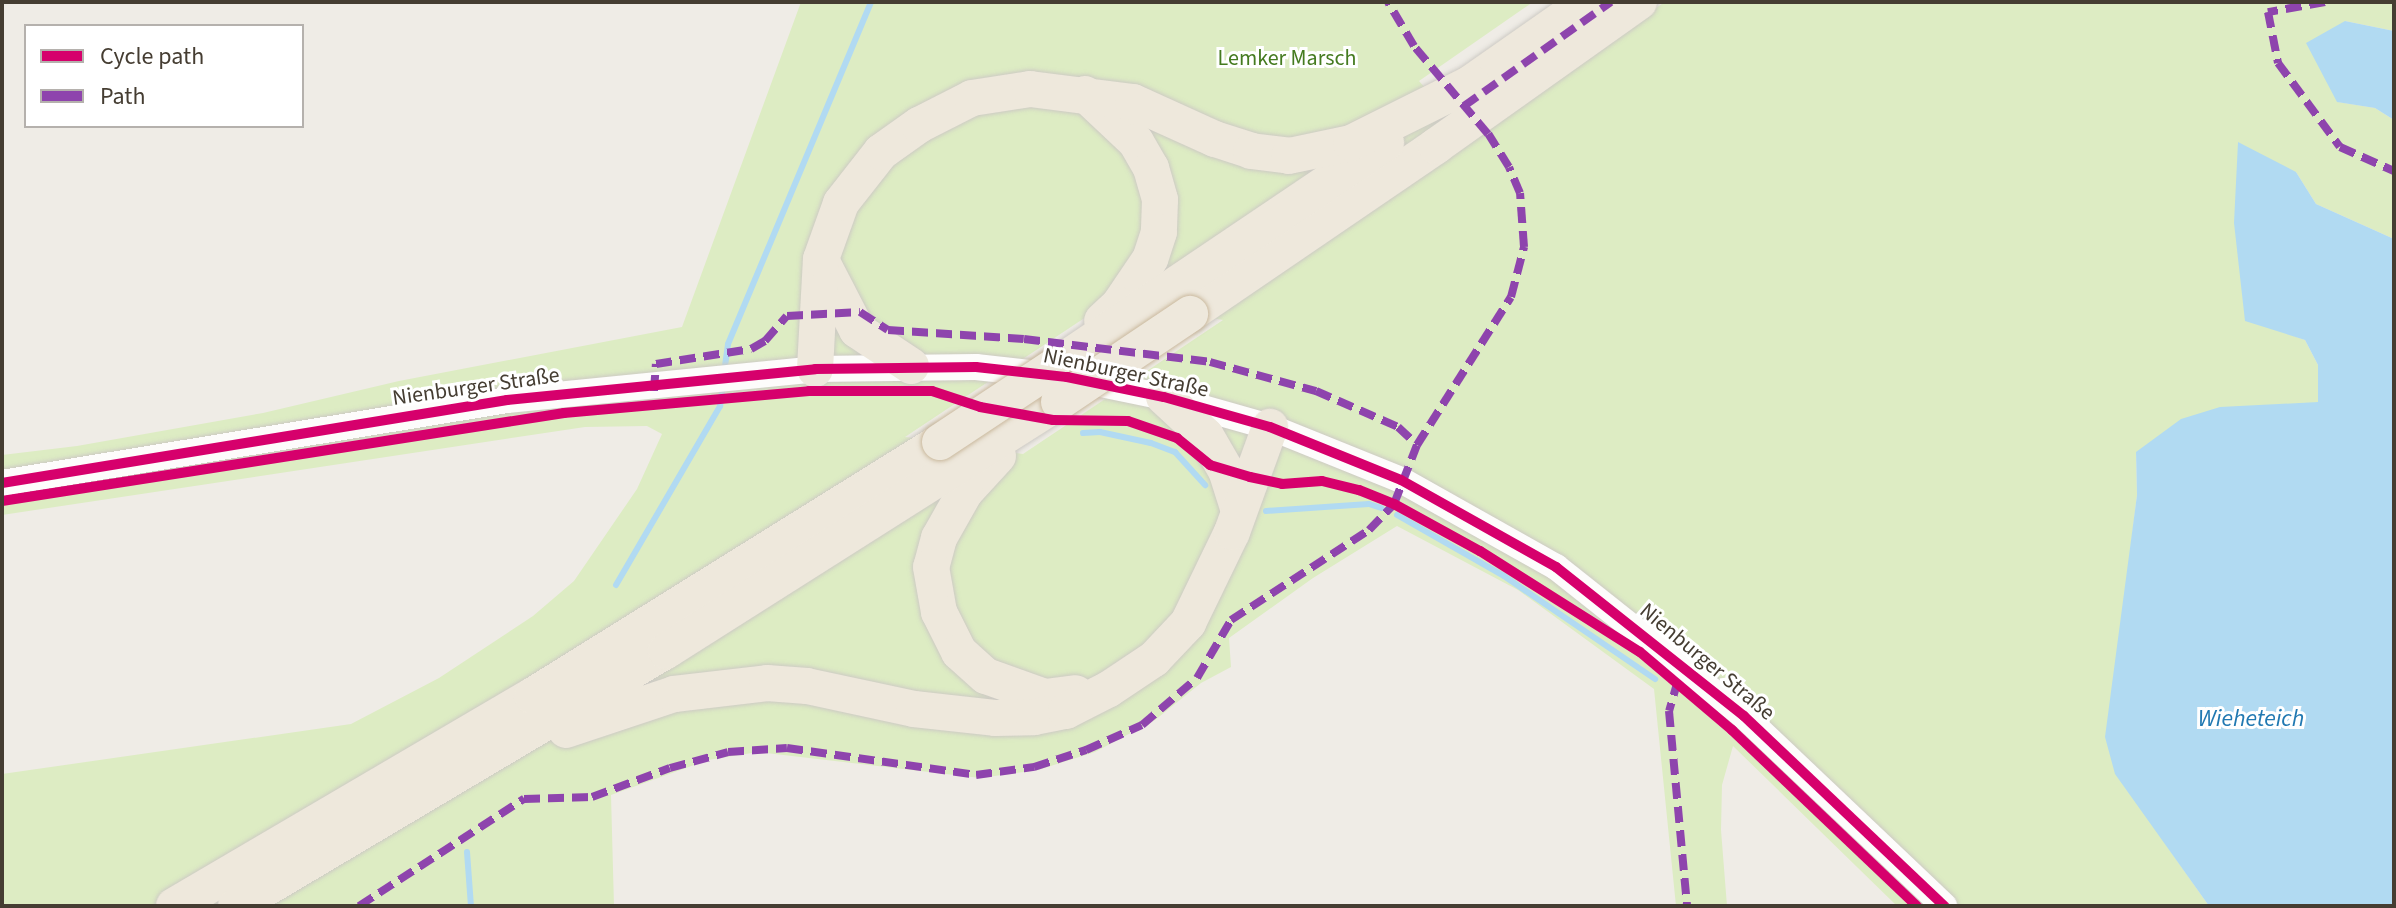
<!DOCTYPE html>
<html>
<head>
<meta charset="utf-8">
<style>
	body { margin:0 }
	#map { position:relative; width:2396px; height:908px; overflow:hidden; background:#efece6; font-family:"Source Sans 3",sans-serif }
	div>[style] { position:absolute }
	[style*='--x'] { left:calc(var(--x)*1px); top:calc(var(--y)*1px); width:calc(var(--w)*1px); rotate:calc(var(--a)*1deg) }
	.green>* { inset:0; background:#ddecc3 }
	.water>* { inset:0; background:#b1daf2 }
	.stream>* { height:6px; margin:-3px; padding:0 3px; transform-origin:3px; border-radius:3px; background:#b1daf2 }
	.roads { filter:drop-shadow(0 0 2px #cdcac4) drop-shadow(0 0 2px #cdcac4) }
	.tertiary>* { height:26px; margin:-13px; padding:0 13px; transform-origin:13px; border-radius:13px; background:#fdfcfb }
	.trunk>* { height:36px; margin:-18px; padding:0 18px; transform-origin:18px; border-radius:18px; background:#eee8dc }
	.bridges { filter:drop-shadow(0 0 2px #cab99e) drop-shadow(0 0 2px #cab99e) }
	.trunk-bridge>* { height:36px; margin:-18px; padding:0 18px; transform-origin:18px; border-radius:18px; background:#eee8dc }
	.quiet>* { height:8px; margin-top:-4px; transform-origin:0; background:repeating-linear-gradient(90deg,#8e44ad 0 16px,transparent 0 24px) }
	.cycleway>* { height:10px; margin:-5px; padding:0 5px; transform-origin:5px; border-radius:5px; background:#d6006c }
	span { translate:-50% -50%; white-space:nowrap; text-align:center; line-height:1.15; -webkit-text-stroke:6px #fff; paint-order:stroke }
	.park-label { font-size:22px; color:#457b20 }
	.street-label { font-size:22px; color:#453d32 }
	.water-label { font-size:24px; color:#2179b2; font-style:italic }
	.frame { position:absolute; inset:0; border:4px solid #453d32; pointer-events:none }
	.legend { position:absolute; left:24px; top:24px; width:280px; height:104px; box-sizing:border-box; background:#fff; border:2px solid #b5b1ad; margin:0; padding:10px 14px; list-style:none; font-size:24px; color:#453d32 }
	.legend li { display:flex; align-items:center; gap:16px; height:40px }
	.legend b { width:40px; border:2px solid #b5b1ad }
</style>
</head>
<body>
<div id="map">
	<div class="green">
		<div style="clip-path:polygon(evenodd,801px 2px,1533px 2px,1419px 81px,1465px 133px,1665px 2px,2394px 2px,2394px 31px,2345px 21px,2338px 102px,2375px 108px,2394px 120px,2394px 239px,2316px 204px,2296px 172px,2280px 331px,2305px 340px,2318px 365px,2318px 403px,2286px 405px,2136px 453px,2137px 495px,2124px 602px,2166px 845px,2209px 906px,1897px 906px,1733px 746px,1722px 785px,1721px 830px,1727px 906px,1676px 906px,1654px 689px,1518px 590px,1397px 526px,1313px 578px,1229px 638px,1231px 667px,1201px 683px,1155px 720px,1095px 752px,1038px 770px,980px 778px,758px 752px,708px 760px,611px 795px,614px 906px,2px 906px,2px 774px,351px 724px,439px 678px,533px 616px,574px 581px,637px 489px,662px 434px,647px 426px,585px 427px,2px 515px,2px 455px,77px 446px,263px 413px,399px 381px,682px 327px,801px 2px,1092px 313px,1190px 314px,1223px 320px,1023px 454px,905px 437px,1092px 313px)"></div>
	</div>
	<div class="water">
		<div style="clip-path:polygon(2345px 21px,2394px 31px,2394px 120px,2375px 108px,2337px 102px,2306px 43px)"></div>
		<div style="clip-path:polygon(2238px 142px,2296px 172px,2316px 204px,2394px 239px,2394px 906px,2209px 906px,2115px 774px,2105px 737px,2137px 495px,2136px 452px,2181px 419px,2220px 407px,2318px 402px,2318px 365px,2305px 340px,2245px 321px,2234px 223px)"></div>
	</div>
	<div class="stream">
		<div style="--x:724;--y:373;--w:29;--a:-82"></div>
		<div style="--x:728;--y:344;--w:371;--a:-67.3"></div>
		<div style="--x:1083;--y:433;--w:17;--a:-3"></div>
		<div style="--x:1100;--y:432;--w:52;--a:12.2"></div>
		<div style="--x:1151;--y:443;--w:26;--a:21"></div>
		<div style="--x:1175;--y:452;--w:45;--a:47.7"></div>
		<div style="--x:1266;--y:511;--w:103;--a:-3.9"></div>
		<div style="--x:1369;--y:504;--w:13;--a:18"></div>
		<div style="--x:1397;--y:515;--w:123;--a:29.7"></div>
		<div style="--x:1504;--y:576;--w:183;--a:34.3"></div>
		<div style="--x:616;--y:585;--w:207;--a:-59.8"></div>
		<div style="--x:720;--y:406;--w:22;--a:-82"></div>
		<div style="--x:467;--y:852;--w:54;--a:85.8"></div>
	</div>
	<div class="roads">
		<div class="tertiary">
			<div style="--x:2;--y:483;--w:512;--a:-9.33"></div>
			<div style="--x:507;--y:400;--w:310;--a:-5.7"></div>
			<div style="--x:815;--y:369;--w:161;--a:-0.7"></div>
			<div style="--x:976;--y:367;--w:92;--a:6.3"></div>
			<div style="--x:1067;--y:377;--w:99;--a:11.7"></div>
			<div style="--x:1164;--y:397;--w:110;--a:15.8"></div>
			<div style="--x:1270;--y:427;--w:141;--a:22"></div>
			<div style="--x:1401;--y:480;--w:178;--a:29.3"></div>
			<div style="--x:1556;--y:567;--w:240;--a:38.4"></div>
			<div style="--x:1744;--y:716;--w:276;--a:43.5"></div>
		</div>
		<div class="trunk">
			<div style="--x:1085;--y:94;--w:70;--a:43.3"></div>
			<div style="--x:1136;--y:142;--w:30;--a:60"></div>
			<div style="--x:1151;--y:168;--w:33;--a:74"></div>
			<div style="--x:1160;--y:200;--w:32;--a:92"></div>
			<div style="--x:1159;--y:232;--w:28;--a:108"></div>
			<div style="--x:1150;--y:259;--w:55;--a:124"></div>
			<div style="--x:1119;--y:305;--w:23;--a:137"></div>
			<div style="--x:1454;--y:95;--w:162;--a:-35"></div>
			<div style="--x:823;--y:264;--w:74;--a:62.7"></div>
			<div style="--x:857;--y:330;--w:65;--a:33.7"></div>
			<div style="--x:1190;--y:314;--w:298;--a:-34.3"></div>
			<div style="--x:1436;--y:146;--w:249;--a:-35.4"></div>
			<div style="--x:1052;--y:368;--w:403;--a:-34"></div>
			<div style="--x:815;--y:369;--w:110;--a:-86.9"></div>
			<div style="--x:821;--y:259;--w:59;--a:-70.3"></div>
			<div style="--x:841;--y:203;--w:65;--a:-51.9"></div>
			<div style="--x:881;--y:152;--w:47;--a:-35.4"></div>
			<div style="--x:919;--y:125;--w:59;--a:-27"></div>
			<div style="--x:972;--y:98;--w:59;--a:-8.8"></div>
			<div style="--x:1030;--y:89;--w:104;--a:7.2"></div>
			<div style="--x:1133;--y:102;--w:90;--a:24.3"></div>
			<div style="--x:1215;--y:139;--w:38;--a:18"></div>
			<div style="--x:1251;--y:151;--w:38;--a:7"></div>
			<div style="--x:1289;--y:156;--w:63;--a:-11.8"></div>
			<div style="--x:1351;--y:143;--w:135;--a:-26.4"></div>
			<div style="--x:1164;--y:397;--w:57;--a:42.9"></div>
			<div style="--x:1206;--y:436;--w:39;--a:60"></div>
			<div style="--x:1226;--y:470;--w:43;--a:72.4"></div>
			<div style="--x:998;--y:456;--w:49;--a:132.5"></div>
			<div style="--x:965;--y:492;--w:53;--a:119.5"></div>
			<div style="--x:939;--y:538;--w:30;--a:105"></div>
			<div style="--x:931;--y:567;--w:46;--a:79.9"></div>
			<div style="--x:939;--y:612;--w:45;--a:63.4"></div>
			<div style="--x:959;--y:652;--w:36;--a:42"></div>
			<div style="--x:986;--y:676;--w:63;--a:19.6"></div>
			<div style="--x:1045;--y:697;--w:31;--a:-7"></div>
			<div style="--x:566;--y:730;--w:114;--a:-18.4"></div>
			<div style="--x:674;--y:694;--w:94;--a:-6.7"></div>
			<div style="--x:767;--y:683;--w:40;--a:4.3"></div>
			<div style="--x:807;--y:686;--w:109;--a:12.1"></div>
			<div style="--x:914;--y:709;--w:81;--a:6.3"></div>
			<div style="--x:995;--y:718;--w:39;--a:-1"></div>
			<div style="--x:1034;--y:717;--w:33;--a:-11"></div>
			<div style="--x:1066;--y:711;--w:48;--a:-27.1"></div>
			<div style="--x:1109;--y:689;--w:54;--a:-33.7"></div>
			<div style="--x:1154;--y:659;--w:50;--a:-46.6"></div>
			<div style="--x:1188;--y:623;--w:101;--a:-64.2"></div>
			<div style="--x:1232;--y:532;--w:112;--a:-70.1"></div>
			<div style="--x:174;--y:906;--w:415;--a:-30.4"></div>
			<div style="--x:532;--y:696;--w:481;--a:-31.9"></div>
			<div style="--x:236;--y:906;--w:500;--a:-30.7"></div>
			<div style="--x:666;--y:651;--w:465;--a:-32.4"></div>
		</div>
	</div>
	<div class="bridges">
		<div class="trunk-bridge">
			<div style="--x:1059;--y:402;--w:158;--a:-33.9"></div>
			<div style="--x:940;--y:442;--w:134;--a:-33.5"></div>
		</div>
	</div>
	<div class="quiet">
		<div style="--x:2325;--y:2;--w:58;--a:170"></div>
		<div style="--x:2268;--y:12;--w:52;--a:78.9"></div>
		<div style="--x:2278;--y:63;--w:104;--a:53.6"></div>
		<div style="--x:2340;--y:147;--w:59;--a:24"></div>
		<div style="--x:1464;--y:106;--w:180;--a:-35.3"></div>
		<div style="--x:654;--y:391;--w:27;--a:-86"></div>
		<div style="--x:656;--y:364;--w:96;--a:-9"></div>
		<div style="--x:751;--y:349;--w:16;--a:-30"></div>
		<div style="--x:765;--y:341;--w:33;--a:-49"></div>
		<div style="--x:787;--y:316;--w:73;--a:-3.1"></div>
		<div style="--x:860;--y:312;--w:33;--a:33"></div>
		<div style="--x:888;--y:330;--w:136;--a:3.8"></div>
		<div style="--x:1024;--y:339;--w:187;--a:7"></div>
		<div style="--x:1210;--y:362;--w:110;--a:15.3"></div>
		<div style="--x:1316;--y:391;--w:90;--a:23.7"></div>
		<div style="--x:1398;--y:427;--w:26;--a:43"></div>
		<div style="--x:1678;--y:680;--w:32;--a:106"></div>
		<div style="--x:1669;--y:711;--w:196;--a:84.7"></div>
		<div style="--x:359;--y:906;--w:197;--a:-33"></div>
		<div style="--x:524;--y:799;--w:68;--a:-1.7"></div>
		<div style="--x:592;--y:797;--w:83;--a:-20.4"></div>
		<div style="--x:670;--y:768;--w:60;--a:-15.4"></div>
		<div style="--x:728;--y:752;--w:59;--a:-3.9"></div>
		<div style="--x:787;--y:748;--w:191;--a:8.1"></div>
		<div style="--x:976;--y:775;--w:59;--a:-7.9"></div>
		<div style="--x:1034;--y:767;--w:55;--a:-18.1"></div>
		<div style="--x:1086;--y:750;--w:61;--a:-24.1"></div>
		<div style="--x:1142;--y:725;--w:72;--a:-40.5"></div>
		<div style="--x:1197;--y:678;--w:67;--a:-59.6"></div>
		<div style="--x:1231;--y:620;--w:165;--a:-33.1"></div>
		<div style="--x:1369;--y:530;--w:36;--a:-46"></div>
		<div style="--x:1394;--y:504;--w:63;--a:-68.7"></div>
		<div style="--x:1417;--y:445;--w:175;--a:-57.6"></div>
		<div style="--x:1511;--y:297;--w:52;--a:-75.4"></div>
		<div style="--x:1524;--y:247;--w:54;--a:-94.2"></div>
		<div style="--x:1520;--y:193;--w:28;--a:-113"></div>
		<div style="--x:1509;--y:167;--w:39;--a:-122"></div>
		<div style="--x:1488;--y:134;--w:115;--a:-130.1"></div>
		<div style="--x:1414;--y:46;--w:51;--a:-120.6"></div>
	</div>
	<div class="cycleway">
		<div style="--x:2;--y:483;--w:512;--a:-9.33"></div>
		<div style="--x:507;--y:400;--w:310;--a:-5.7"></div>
		<div style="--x:815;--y:369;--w:161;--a:-0.7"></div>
		<div style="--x:976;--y:367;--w:92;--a:6.3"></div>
		<div style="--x:1067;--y:377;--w:99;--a:11.7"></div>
		<div style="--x:1164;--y:397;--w:110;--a:15.8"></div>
		<div style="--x:1270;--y:427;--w:141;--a:22"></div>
		<div style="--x:1401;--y:480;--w:178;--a:29.3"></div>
		<div style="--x:1556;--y:567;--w:240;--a:38.4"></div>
		<div style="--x:1744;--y:716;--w:276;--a:43.5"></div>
		<div style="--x:2;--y:501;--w:569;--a:-8.9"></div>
		<div style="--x:564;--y:413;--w:246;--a:-5.1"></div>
		<div style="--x:809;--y:391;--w:123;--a:0"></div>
		<div style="--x:932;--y:391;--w:51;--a:18.4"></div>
		<div style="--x:980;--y:407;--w:74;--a:10.1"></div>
		<div style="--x:1053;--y:420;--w:75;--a:0.8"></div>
		<div style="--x:1128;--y:421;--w:52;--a:19.1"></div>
		<div style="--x:1177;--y:438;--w:43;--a:39.3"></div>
		<div style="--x:1210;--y:465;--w:42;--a:16.7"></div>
		<div style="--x:1250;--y:477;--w:33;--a:12"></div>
		<div style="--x:1282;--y:484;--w:40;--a:-4.3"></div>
		<div style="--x:1322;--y:481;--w:38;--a:14"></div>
		<div style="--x:1359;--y:490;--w:38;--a:22"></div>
		<div style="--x:1394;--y:504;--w:98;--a:28.7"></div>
		<div style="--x:1480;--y:551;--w:189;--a:32.3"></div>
		<div style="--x:1640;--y:652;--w:121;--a:40.3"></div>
		<div style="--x:1732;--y:730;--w:255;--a:43.6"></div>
	</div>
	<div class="park-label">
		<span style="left:1287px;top:59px">Lemker Marsch</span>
	</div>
	<div class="street-label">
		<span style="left:1126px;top:373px;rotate:12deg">Nienburger Straße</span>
		<span style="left:476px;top:387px;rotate:-8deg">Nienburger Straße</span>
		<span style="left:1707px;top:662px;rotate:40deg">Nienburger Straße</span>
	</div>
	<div class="water-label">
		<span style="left:2251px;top:719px">Wieheteich</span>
	</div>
	<div class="frame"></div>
	<ul class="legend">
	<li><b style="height:10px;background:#d6006c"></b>Cycle path</li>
	<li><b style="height:10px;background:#8e44ad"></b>Path</li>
	</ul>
</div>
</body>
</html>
